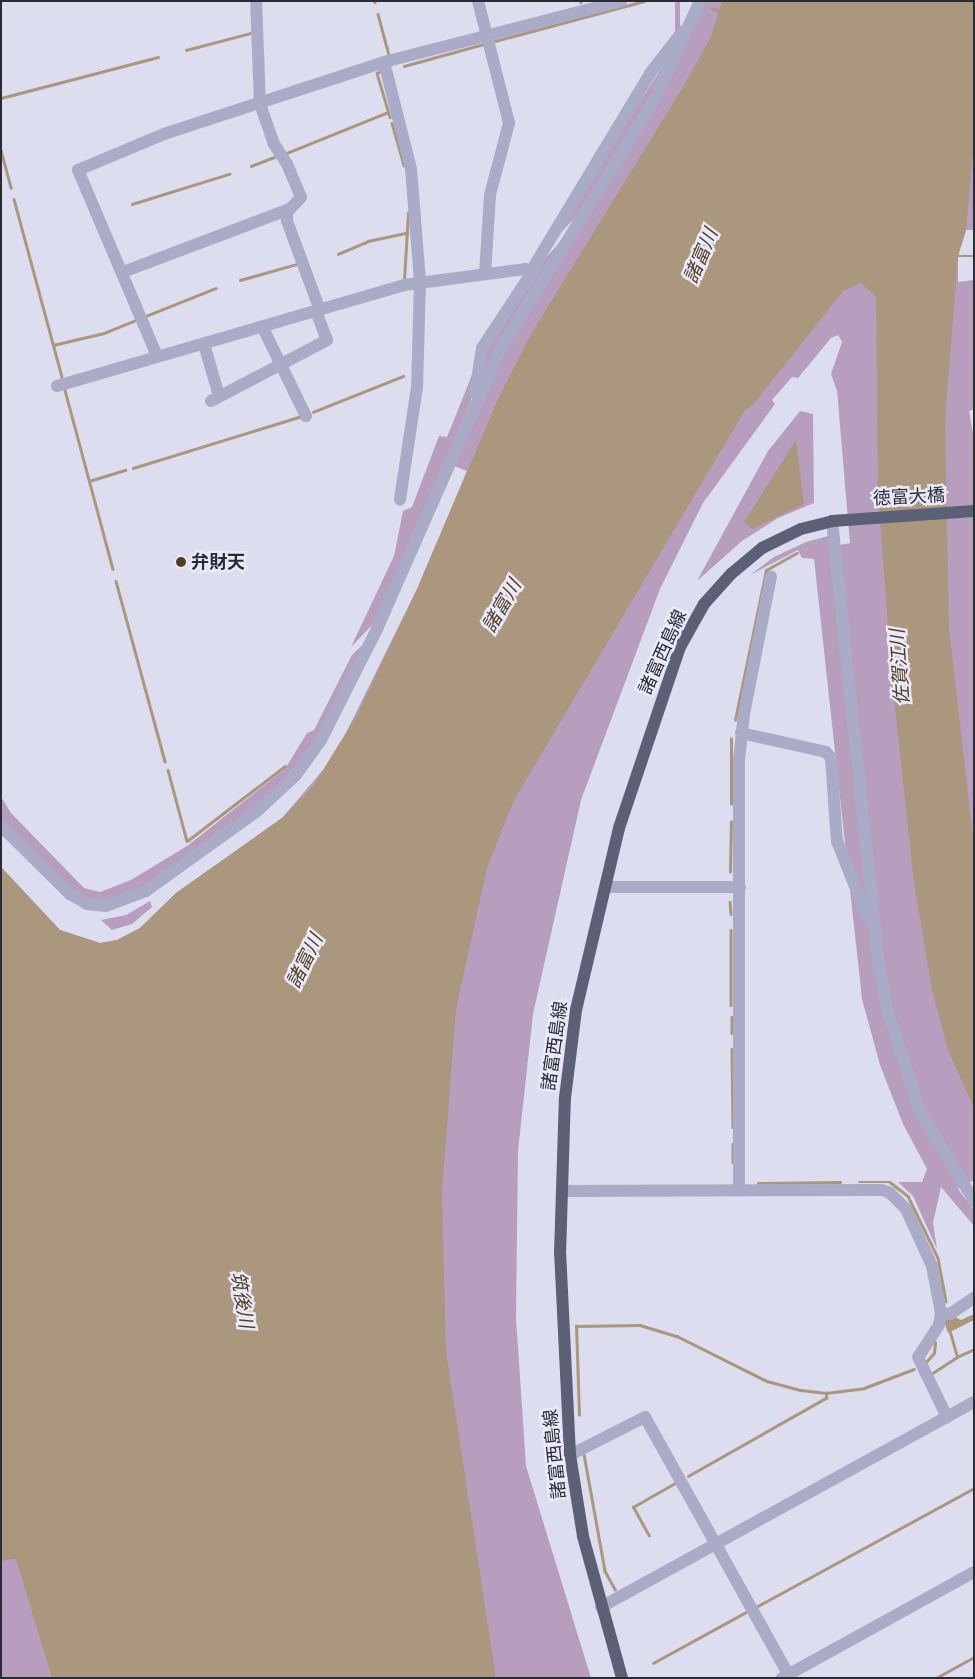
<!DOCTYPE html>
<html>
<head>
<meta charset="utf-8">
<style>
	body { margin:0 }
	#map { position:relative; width:975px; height:1679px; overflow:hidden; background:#ddddf0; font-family:"Fira Sans","Noto Sans JP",sans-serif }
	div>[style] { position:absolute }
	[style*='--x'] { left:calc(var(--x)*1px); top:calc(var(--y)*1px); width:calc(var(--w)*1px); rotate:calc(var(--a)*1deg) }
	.green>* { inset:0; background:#b89ebe; transform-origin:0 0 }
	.water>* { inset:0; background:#ab967e }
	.stream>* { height:2.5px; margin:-1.25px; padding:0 1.25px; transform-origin:1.25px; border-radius:1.25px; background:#ab967e }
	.minor>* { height:12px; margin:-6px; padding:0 6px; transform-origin:6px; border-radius:6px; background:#aaabc7 }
	.major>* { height:12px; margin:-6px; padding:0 6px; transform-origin:6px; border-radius:6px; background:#5b6076 }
	.dots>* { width:14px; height:14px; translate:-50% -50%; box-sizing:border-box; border:2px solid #e9e9f8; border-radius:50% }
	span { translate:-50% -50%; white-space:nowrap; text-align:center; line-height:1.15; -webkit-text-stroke:5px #e9e9f8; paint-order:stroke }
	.street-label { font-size:18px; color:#292b35 }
	.poi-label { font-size:18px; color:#292b35; font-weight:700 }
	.left { translate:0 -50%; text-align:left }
	.water-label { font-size:19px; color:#533d22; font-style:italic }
	.frame { position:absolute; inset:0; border:2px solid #292b35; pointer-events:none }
</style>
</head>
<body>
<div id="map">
	<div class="green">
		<div style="left:675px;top:1px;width:5px;height:67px"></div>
		<div style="clip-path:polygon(703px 1px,731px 1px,725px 25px,325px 789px,149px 928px,108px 949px,48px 933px,1px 867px,60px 930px,100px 943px,117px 940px,140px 928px,176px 893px,282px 818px,334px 757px,417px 589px,467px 471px,454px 466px,504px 351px,670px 80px)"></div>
		<div style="clip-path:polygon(684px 33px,664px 74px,581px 211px,545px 250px)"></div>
		<div style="clip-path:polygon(974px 55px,974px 230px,966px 230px,958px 256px,958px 282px,974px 280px,974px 409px,969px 411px,974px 439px,974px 974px,942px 626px,932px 360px)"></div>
		<div style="clip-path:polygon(573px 228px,477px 390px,486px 346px,539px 265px)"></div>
		<div style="clip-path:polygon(874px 270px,974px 1085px,974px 1180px,958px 1189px,974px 1210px,974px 1226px,941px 1187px,933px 1223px,937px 1249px,913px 1196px,898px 1182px,922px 1182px,927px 1169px,903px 1124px,880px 1065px,862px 999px,814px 559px,802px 558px,798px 550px,750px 575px,774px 557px,806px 542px,828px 536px,830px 547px,850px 543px,837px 391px,831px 374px,842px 342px,838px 335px,831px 338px,798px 378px,792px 377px,772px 400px,775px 404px,703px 503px,660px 589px,581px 800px,533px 1014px,518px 1151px,516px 1318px,526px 1466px,591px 1678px,496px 1678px,436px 1487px,442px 1125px,455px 973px,506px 799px,734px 417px,838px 288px)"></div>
		<div style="clip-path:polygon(478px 360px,471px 401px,375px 622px,351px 647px,394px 556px,403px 511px,412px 507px,439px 436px,447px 437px)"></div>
		<div style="clip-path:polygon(800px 411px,813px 414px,814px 503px,778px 518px,742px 541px,697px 581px,768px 451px)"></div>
		<div style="clip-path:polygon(371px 637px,317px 743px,256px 809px,144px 890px,105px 904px,73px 893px,1px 822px,1px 797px,11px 813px,84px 888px,100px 892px,131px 880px,187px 846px,285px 769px,307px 733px,314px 730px,352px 655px)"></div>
		<div style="clip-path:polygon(150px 901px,152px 907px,132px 924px,112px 930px,101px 920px,126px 915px)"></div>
		<div style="clip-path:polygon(30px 1541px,75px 1678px,1px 1678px,1px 1542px)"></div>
	</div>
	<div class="water">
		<div style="clip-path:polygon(722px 1px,974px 1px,974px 141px,966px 230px,958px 256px,945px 421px,949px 628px,974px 846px,974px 1108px,948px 1050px,932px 990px,914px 883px,892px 680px,878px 493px,876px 297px,861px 283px,843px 291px,753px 405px,745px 410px,513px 802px,487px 868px,456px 1009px,442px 1192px,446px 1351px,496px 1678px,52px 1678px,16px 1559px,1px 1561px,1px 867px,60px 930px,100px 943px,117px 940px,140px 928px,176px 893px,282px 818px,313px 786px,357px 715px,417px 589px,498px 399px,531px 334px,683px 87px,711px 37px)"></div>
		<div style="clip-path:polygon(796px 440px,804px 504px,752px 529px,744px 522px)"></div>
		<div style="clip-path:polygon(974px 1314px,974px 1320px,948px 1333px,944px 1321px,953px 1316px,961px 1320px)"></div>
	</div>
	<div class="stream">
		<div style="--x:375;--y:1;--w:1;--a:90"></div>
		<div style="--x:581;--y:1;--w:1;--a:90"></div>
		<div style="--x:712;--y:8;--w:9;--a:21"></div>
		<div style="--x:378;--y:14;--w:42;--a:75"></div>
		<div style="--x:495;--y:41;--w:154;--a:-15"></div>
		<div style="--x:186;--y:50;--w:67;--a:-14.7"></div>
		<div style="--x:404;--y:66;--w:83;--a:-15.4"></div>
		<div style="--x:382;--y:71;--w:5;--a:158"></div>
		<div style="--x:377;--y:73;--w:46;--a:73.5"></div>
		<div style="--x:1;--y:98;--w:162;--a:-14.6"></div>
		<div style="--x:392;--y:123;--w:44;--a:74.1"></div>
		<div style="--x:1;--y:150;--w:39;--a:75"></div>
		<div style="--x:287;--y:153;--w:109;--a:-22.1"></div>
		<div style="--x:251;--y:166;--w:28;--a:-21"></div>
		<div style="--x:14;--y:199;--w:188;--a:74.9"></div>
		<div style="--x:132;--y:204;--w:102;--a:-17.2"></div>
		<div style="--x:338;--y:254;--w:33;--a:-23"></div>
		<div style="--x:368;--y:241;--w:40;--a:-12"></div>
		<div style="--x:958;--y:256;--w:16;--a:0"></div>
		<div style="--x:240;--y:280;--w:59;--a:-15.7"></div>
		<div style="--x:404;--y:280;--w:67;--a:-86.6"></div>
		<div style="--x:146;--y:316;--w:75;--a:-21.8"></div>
		<div style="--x:53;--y:345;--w:52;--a:-13.2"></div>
		<div style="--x:104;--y:333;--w:35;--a:-22"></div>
		<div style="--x:65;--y:390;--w:185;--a:75"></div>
		<div style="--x:313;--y:412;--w:97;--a:-21.8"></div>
		<div style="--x:133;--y:468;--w:177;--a:-17.1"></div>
		<div style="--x:89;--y:481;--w:38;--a:-17"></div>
		<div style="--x:116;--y:581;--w:187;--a:74.8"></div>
		<div style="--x:735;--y:720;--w:153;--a:-78.3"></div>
		<div style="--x:766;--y:570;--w:35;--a:-29"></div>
		<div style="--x:168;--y:770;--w:73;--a:75"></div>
		<div style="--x:187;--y:841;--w:123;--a:-37.4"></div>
		<div style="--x:731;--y:804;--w:65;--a:-90"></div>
		<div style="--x:730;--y:872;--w:50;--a:-88.9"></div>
		<div style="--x:730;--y:902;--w:12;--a:85"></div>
		<div style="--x:731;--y:930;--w:75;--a:90"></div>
		<div style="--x:732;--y:1017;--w:16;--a:90"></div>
		<div style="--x:732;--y:1049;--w:78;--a:89.3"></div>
		<div style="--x:733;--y:1144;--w:18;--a:90"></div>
		<div style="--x:859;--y:1182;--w:31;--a:0"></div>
		<div style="--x:890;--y:1182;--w:23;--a:38"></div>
		<div style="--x:908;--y:1196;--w:69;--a:64.2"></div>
		<div style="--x:938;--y:1258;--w:44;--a:79.5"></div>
		<div style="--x:758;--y:1183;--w:82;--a:-0.7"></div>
		<div style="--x:957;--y:1357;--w:19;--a:-25"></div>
		<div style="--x:926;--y:1362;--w:12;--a:-48"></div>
		<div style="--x:934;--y:1353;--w:10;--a:-84"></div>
		<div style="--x:931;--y:1374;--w:31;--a:-33"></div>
		<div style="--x:957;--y:1357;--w:25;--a:-106"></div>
		<div style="--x:579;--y:1415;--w:89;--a:-91.9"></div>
		<div style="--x:576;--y:1326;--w:64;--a:-0.9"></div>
		<div style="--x:640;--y:1325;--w:39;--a:17"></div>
		<div style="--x:677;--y:1336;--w:101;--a:26.6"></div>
		<div style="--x:767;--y:1381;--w:35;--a:15"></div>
		<div style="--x:801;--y:1390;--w:25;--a:7"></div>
		<div style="--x:826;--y:1393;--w:38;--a:-7"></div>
		<div style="--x:864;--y:1388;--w:53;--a:-20.8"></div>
		<div style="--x:584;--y:1454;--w:119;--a:79.8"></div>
		<div style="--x:605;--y:1571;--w:21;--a:61"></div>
		<div style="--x:688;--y:1476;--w:159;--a:-29.5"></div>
		<div style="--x:826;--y:1398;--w:5;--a:-90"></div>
		<div style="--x:649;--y:1536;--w:33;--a:-119"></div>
		<div style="--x:633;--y:1507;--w:48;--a:-29.7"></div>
		<div style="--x:756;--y:1607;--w:248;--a:-28.6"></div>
		<div style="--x:653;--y:1663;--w:108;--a:-28.7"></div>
		<div style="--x:936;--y:1678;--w:43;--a:-28.9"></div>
	</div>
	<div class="minor">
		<div style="--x:478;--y:1;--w:126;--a:75.7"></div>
		<div style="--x:509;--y:123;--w:74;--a:104.8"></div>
		<div style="--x:490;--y:195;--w:79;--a:93.6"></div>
		<div style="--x:384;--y:62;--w:110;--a:75.8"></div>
		<div style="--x:411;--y:169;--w:113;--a:85.4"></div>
		<div style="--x:420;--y:282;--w:105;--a:91.6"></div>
		<div style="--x:417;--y:387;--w:114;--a:98.6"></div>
		<div style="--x:287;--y:210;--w:11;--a:90"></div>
		<div style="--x:287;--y:221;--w:95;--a:69.7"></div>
		<div style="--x:123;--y:272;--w:178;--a:-20.7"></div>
		<div style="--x:290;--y:209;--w:16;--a:-47"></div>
		<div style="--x:301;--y:197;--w:36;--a:-113"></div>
		<div style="--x:287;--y:164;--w:24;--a:-123"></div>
		<div style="--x:274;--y:144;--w:42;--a:-109.3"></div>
		<div style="--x:260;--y:104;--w:103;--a:-92.2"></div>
		<div style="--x:263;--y:328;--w:98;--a:64"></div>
		<div style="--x:204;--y:344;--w:54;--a:73.9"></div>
		<div style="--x:157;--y:356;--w:202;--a:-113"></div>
		<div style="--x:78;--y:170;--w:93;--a:-22.7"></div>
		<div style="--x:164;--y:134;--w:231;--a:-18.1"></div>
		<div style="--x:384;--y:62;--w:245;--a:-14.4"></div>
		<div style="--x:57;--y:386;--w:361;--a:-16.2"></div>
		<div style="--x:404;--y:285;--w:122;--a:-7.5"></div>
		<div style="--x:525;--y:269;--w:6;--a:18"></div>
		<div style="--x:531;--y:271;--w:232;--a:-58.9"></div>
		<div style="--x:651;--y:72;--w:52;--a:-52"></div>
		<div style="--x:475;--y:393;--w:46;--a:-81.2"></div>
		<div style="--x:482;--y:348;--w:98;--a:-56.6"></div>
		<div style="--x:211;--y:401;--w:131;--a:-27.7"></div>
		<div style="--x:327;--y:340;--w:31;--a:-111"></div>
		<div style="--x:832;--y:521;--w:446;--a:84"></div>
		<div style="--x:879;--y:965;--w:48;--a:79.2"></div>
		<div style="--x:888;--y:1012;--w:104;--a:72.1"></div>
		<div style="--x:920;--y:1111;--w:105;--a:59"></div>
		<div style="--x:741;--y:733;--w:87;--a:12.6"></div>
		<div style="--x:826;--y:752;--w:8;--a:50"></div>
		<div style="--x:831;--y:758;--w:83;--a:85.9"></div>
		<div style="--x:837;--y:841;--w:82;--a:68.5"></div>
		<div style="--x:867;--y:917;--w:11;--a:49"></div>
		<div style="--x:1;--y:826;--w:97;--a:44.6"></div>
		<div style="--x:70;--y:894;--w:20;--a:30"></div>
		<div style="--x:87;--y:904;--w:19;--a:6"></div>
		<div style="--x:106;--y:906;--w:43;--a:-20.6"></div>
		<div style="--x:146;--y:891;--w:135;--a:-35.7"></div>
		<div style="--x:256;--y:812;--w:54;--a:-42.8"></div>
		<div style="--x:296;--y:775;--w:43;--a:-54.5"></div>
		<div style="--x:321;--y:740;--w:124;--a:-63.2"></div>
		<div style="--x:377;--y:629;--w:307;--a:-66.2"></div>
		<div style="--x:501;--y:348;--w:295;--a:-58.3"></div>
		<div style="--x:656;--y:97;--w:106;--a:-65.4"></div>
		<div style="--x:605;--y:887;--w:135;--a:0"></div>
		<div style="--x:739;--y:1190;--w:430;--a:-90"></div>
		<div style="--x:739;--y:760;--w:46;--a:-83.8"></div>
		<div style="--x:744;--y:714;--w:140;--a:-78.9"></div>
		<div style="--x:563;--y:1191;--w:319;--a:-0.2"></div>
		<div style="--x:882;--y:1190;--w:9;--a:21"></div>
		<div style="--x:890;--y:1193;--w:23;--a:45"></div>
		<div style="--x:906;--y:1209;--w:63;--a:65.5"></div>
		<div style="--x:932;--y:1266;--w:48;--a:79.2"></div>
		<div style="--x:941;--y:1313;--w:12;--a:99"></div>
		<div style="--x:939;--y:1325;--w:38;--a:123"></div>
		<div style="--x:918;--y:1357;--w:67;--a:64.2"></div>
		<div style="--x:941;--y:1313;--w:9;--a:6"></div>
		<div style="--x:950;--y:1314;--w:29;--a:-34"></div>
		<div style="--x:570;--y:1455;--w:84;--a:-26.9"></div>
		<div style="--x:645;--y:1417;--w:299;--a:60.9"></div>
		<div style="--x:601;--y:1607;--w:426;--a:-28.8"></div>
		<div style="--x:782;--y:1678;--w:219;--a:-28.9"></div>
	</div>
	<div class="major">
		<div style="--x:622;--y:1678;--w:147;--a:-105.4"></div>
		<div style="--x:583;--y:1536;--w:82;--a:-99.1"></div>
		<div style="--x:570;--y:1455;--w:201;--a:-92.8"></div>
		<div style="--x:560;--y:1254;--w:156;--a:-88.2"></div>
		<div style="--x:565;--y:1098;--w:89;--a:-82.9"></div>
		<div style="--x:576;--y:1010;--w:187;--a:-76.7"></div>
		<div style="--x:619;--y:828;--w:191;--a:-71.4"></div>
		<div style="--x:680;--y:647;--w:49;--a:-60.8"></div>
		<div style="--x:704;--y:604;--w:40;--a:-48"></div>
		<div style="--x:731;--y:574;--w:40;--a:-40"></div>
		<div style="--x:762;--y:548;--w:43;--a:-26"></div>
		<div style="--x:801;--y:529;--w:32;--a:-14"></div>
		<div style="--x:832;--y:521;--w:142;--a:-4"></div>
	</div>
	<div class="dots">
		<div style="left:181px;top:562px;background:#533d22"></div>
	</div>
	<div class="street-label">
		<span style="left:909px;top:497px;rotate:-3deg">徳富大橋</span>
		<span style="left:663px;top:652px;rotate:-66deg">諸富西島線</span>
		<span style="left:555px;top:1046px;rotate:-82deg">諸富西島線</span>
		<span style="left:555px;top:1454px;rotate:-96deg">諸富西島線</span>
	</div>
	<div class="poi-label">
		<span class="left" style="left:191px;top:562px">弁財天</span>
	</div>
	<div class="water-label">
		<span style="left:701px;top:256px;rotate:-67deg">諸富川</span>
		<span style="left:502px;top:606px;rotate:-60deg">諸富川</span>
		<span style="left:900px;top:667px;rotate:-94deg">佐賀江川</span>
		<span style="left:305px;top:961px;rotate:-64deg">諸富川</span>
		<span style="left:242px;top:1300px;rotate:81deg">筑後川</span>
	</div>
	<div class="frame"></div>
</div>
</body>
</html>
